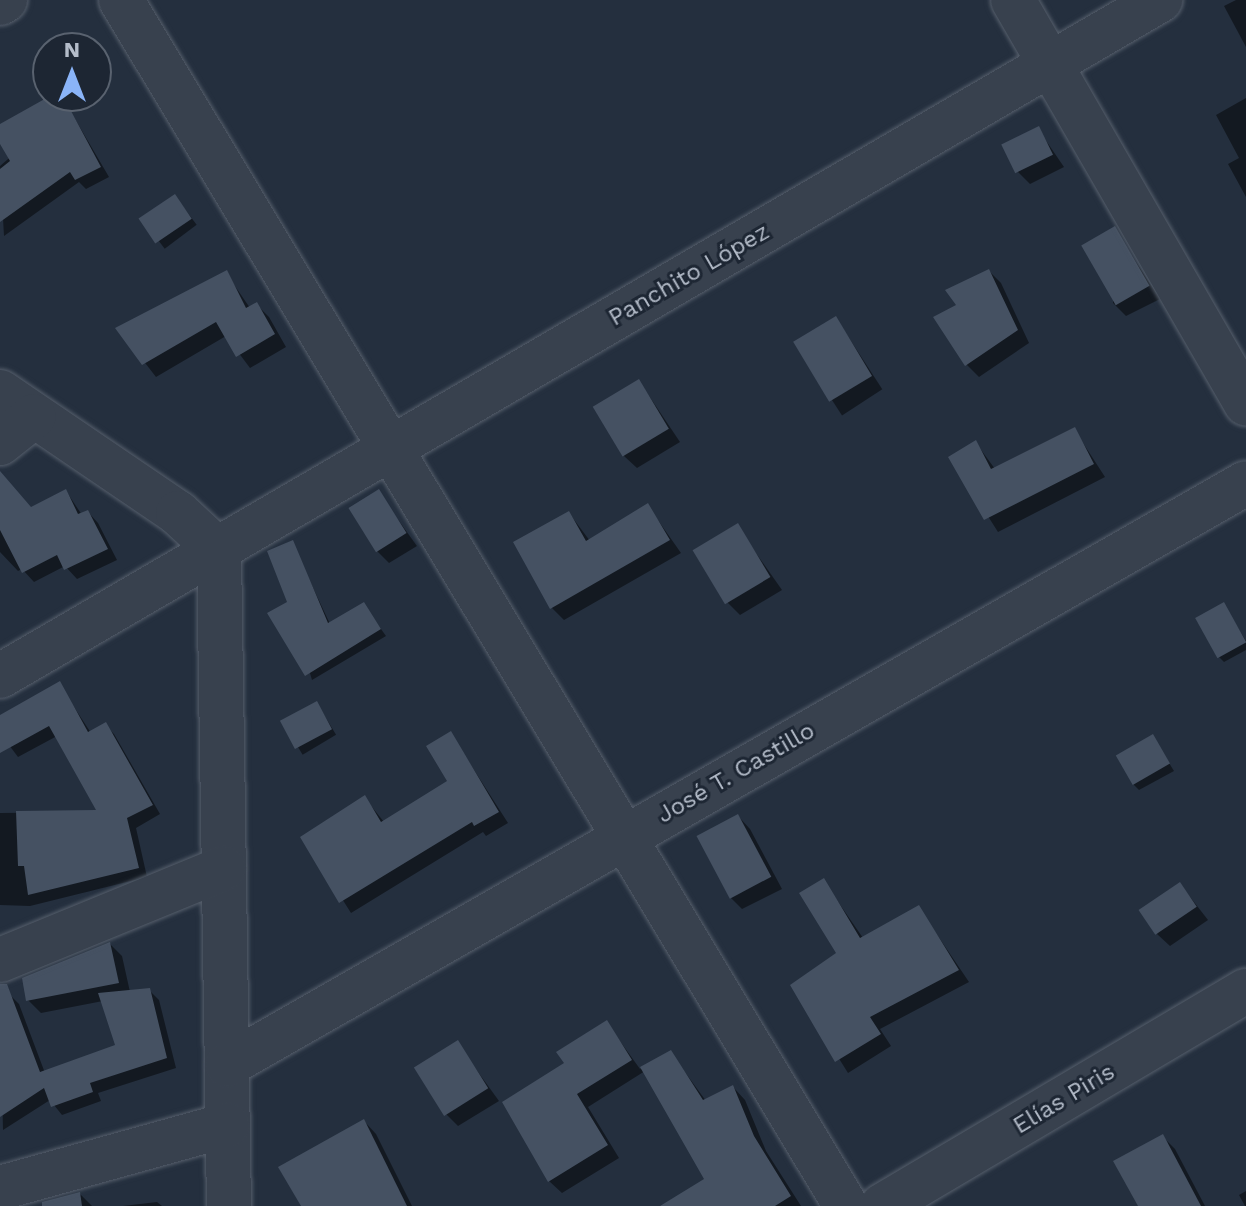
<!DOCTYPE html>
<html>
<head>
<meta charset="utf-8">
<style>
	body { margin:0 }
	#map { position:relative; width:1246px; height:1206px; overflow:hidden; background:#242f3e; font-family:"Work Sans",sans-serif }
	div>[style] { position:absolute }
	[style*='--x'] { left:calc(var(--x)*1px); top:calc(var(--y)*1px); width:calc(var(--w)*1px); rotate:calc(var(--a)*1deg) }
	.shadow>* { inset:0; background:#0007; transform-origin:0 0 }
	.building>* { inset:0; background:#455162; transform-origin:0 0 }
	.roads { filter:drop-shadow(0 0 2px #565f6c) drop-shadow(0 0 2px #565f6c) }
	.minor>* { height:44px; margin:-22px; padding:0 22px; transform-origin:22px; border-radius:22px; background:#38414e }
	span { translate:-50% -50%; white-space:nowrap; text-align:center; line-height:1.15; -webkit-text-stroke:6px #1d2633; paint-order:stroke }
	.street-label { font-size:24px; color:#b4bcc9 }
	.north { position:absolute; left:32px; top:32px; width:80px; height:80px; box-sizing:border-box; background:#1d2633; border:2px solid #59626f; border-radius:50%; rotate:0deg; font-size:22px; font-weight:700; line-height:32px; text-align:center; color:#b4bcc9 }
	.north::after { content:''; display:block; margin:auto; width:28px; height:36px; background:#8ab4f8; clip-path:polygon(50% 0,100% 100%,50% 72%,0 100%) }
</style>
</head>
<body>
<div id="map">
	<div class="shadow">
		<div style="clip-path:polygon(1236px 0,1246px 0,1246px 47px,1224px 6px)"></div>
		<div style="clip-path:polygon(1246px 98px,1246px 197px,1228px 164px,1239px 158px,1216px 115px)"></div>
		<div style="clip-path:polygon(68px 107px,109px 177px,86px 189px,79px 182px,4px 236px,0 166px)"></div>
		<div style="clip-path:polygon(1038px 129px,1064px 167px,1030px 184px,1018px 172px)"></div>
		<div style="left:175px;top:196px;width:36px;height:40px;rotate:53deg"></div>
		<div style="clip-path:polygon(1114px 228px,1160px 299px,1126px 316px,1113px 303px)"></div>
		<div style="clip-path:polygon(989px 271px,1001px 283px,1029px 343px,979px 377px,967px 365px)"></div>
		<div style="clip-path:polygon(226px 273px,250px 308px,256px 304px,269px 317px,286px 347px,250px 368px,226px 336px,156px 377px,118px 328px)"></div>
		<div style="left:836px;top:318px;width:85px;height:48px;rotate:57deg"></div>
		<div style="clip-path:polygon(639px 381px,680px 442px,637px 468px,624px 456px)"></div>
		<div style="clip-path:polygon(1074px 429px,1105px 477px,998px 532px,951px 458px,976px 443px,995px 469px)"></div>
		<div style="clip-path:polygon(0 475px,32px 509px,66px 491px,82px 515px,88px 512px,98px 523px,117px 560px,77px 579px,65px 566px,34px 582px,22px 569px,18px 571px,0 552px)"></div>
		<div style="clip-path:polygon(378px 492px,417px 546px,389px 563px,377px 551px)"></div>
		<div style="clip-path:polygon(648px 506px,681px 553px,564px 620px,552px 608px,569px 513px,590px 541px)"></div>
		<div style="clip-path:polygon(737px 526px,782px 590px,740px 615px,728px 603px)"></div>
		<div style="clip-path:polygon(292px 543px,330px 624px,363px 604px,386px 636px,312px 680px,289px 603px)"></div>
		<div style="clip-path:polygon(1224px 605px,1246px 641px,1246px 650px,1224px 662px,1218px 656px)"></div>
		<div style="clip-path:polygon(59px 684px,91px 733px,105px 725px,114px 734px,160px 814px,136px 828px,147px 877px,30px 906px,0 905px,0 813px,99px 812px,57px 736px,18px 757px,0 733px,0 717px)"></div>
		<div style="left:317px;top:703px;width:37px;height:39px;rotate:59deg"></div>
		<div style="clip-path:polygon(451px 734px,508px 823px,486px 836px,483px 832px,351px 913px,303px 837px,364px 797px,384px 822px,450px 781px)"></div>
		<div style="clip-path:polygon(1153px 737px,1174px 771px,1139px 790px,1133px 784px)"></div>
		<div style="clip-path:polygon(738px 816px,750px 829px,782px 889px,742px 909px,730px 897px)"></div>
		<div style="clip-path:polygon(823px 880px,863px 938px,919px 908px,969px 982px,880px 1029px,891px 1046px,848px 1073px,793px 985px,839px 953px)"></div>
		<div style="clip-path:polygon(1180px 884px,1208px 920px,1170px 946px,1157px 934px)"></div>
		<div style="clip-path:polygon(110px 944px,122px 956px,130px 992px,149px 990px,159px 1000px,176px 1068px,98px 1093px,101px 1101px,62px 1115px,50px 1100px,3px 1130px,0 997px,9px 994px,19px 1004px,45px 1073px,118px 1047px,103px 1001px,41px 1013px,28px 1000px)"></div>
		<div style="clip-path:polygon(607px 1023px,640px 1069px,671px 1053px,706px 1101px,733px 1087px,745px 1100px,766px 1151px,801px 1206px,666px 1206px,706px 1180px,645px 1071px,588px 1107px,619px 1158px,562px 1193px,549px 1181px,567px 1064px)"></div>
		<div style="clip-path:polygon(457px 1043px,499px 1101px,458px 1126px,446px 1114px)"></div>
		<div style="clip-path:polygon(364px 1121px,376px 1134px,412px 1206px,303px 1206px)"></div>
		<div style="clip-path:polygon(1162px 1136px,1175px 1149px,1205px 1206px,1140px 1206px)"></div>
		<div style="clip-path:polygon(1246px 1191px,1246px 1206px,1245px 1206px,1239px 1195px)"></div>
		<div style="clip-path:polygon(80px 1194px,92px 1206px,44px 1206px)"></div>
		<div style="clip-path:polygon(157px 1202px,162px 1206px,123px 1206px)"></div>
	</div>
	<div class="building">
		<div style="clip-path:polygon(50px 96px,63px 96px,101px 167px,75px 180px,70px 172px,0 222px,0 169px,10px 161px,0 144px,0 124px)"></div>
		<div style="left:1039px;top:126px;width:32px;height:42px;rotate:64deg"></div>
		<div style="left:175px;top:194px;width:30px;height:44px;rotate:56deg"></div>
		<div style="left:1115px;top:226px;width:69px;height:39px;rotate:60deg"></div>
		<div style="clip-path:polygon(989px 269px,1018px 330px,965px 366px,933px 317px,956px 305px,945px 290px)"></div>
		<div style="clip-path:polygon(227px 270px,246px 308px,257px 302px,275px 334px,236px 357px,216px 322px,142px 365px,115px 328px)"></div>
		<div style="left:836px;top:316px;width:70px;height:50px;rotate:59deg"></div>
		<div style="left:639px;top:379px;width:58px;height:54px;rotate:59deg"></div>
		<div style="clip-path:polygon(1075px 427px,1094px 464px,984px 520px,948px 457px,976px 440px,991px 469px)"></div>
		<div style="clip-path:polygon(0 471px,31px 507px,66px 489px,78px 514px,88px 510px,108px 549px,64px 570px,57px 555px,22px 573px,0 530px)"></div>
		<div style="left:379px;top:489px;width:52px;height:36px;rotate:58deg"></div>
		<div style="clip-path:polygon(648px 503px,670px 540px,550px 609px,513px 542px,569px 511px,586px 541px)"></div>
		<div style="left:738px;top:523px;width:63px;height:53px;rotate:59deg"></div>
		<div style="clip-path:polygon(293px 540px,328px 623px,364px 602px,381px 629px,305px 676px,267px 613px,287px 602px,267px 551px)"></div>
		<div style="left:1224px;top:602px;width:46px;height:33px;rotate:61deg"></div>
		<div style="clip-path:polygon(60px 681px,88px 732px,106px 722px,153px 805px,127px 818px,139px 868px,28px 895px,24px 866px,18px 866px,16px 811px,96px 810px,49px 726px,0 753px,0 715px)"></div>
		<div style="left:317px;top:701px;width:32px;height:42px;rotate:62deg"></div>
		<div style="clip-path:polygon(451px 731px,499px 812px,474px 826px,472px 822px,339px 903px,300px 837px,365px 795px,381px 822px,447px 781px,426px 746px)"></div>
		<div style="left:1153px;top:734px;width:34px;height:43px;rotate:60deg"></div>
		<div style="left:738px;top:814px;width:71px;height:47px;rotate:62deg"></div>
		<div style="clip-path:polygon(824px 878px,860px 938px,919px 905px,959px 970px,870px 1017px,881px 1034px,835px 1062px,790px 985px,836px 953px,799px 893px)"></div>
		<div style="left:1180px;top:882px;width:30px;height:50px;rotate:56deg"></div>
		<div style="clip-path:polygon(110px 942px,119px 983px,26px 1001px,22px 978px)"></div>
		<div style="clip-path:polygon(0 984px,7px 984px,40px 1072px,115px 1045px,98px 993px,150px 988px,167px 1058px,90px 1083px,93px 1092px,51px 1107px,44px 1088px,0 1117px)"></div>
		<div style="clip-path:polygon(607px 1020px,632px 1060px,577px 1094px,608px 1145px,548px 1182px,502px 1102px,564px 1063px,556px 1052px)"></div>
		<div style="left:458px;top:1040px;width:57px;height:52px;rotate:58deg"></div>
		<div style="clip-path:polygon(671px 1050px,703px 1100px,733px 1085px,754px 1136px,791px 1196px,775px 1206px,660px 1206px,704px 1179px,640px 1067px)"></div>
		<div style="clip-path:polygon(364px 1119px,407px 1206px,301px 1206px,278px 1167px)"></div>
		<div style="clip-path:polygon(1163px 1134px,1201px 1206px,1138px 1206px,1113px 1161px)"></div>
		<div style="clip-path:polygon(80px 1192px,82px 1206px,42px 1206px,42px 1202px)"></div>
	</div>
	<div class="roads">
		<div class="minor">
			<div style="--x:121;--y:0;--w:1407;--a:58.99"></div>
			<div style="--x:1013;--y:0;--w:466;--a:60"></div>
			<div style="--x:0;--y:3;--w:6;--a:-31"></div>
			<div style="--x:0;--y:392;--w:215;--a:34.2"></div>
			<div style="--x:178;--y:513;--w:56;--a:42.8"></div>
			<div style="--x:219;--y:551;--w:655;--a:89.13"></div>
			<div style="--x:0;--y:443;--w:43;--a:-38.5"></div>
			<div style="--x:0;--y:676;--w:1343;--a:-30.23"></div>
			<div style="--x:0;--y:960;--w:242;--a:-22.3"></div>
			<div style="--x:227;--y:1065;--w:1173;--a:-29.73"></div>
			<div style="--x:0;--y:1188;--w:236;--a:-15.5"></div>
			<div style="--x:882;--y:1206;--w:423;--a:-30.6"></div>
		</div>
	</div>
	<div class="street-label">
		<span style="left:689px;top:275px;rotate:-30deg">Panchito López</span>
		<span style="left:736px;top:773px;rotate:-30deg">José T. Castillo</span>
		<span style="left:1064px;top:1099px;rotate:-31deg">Elías Piris</span>
	</div>
	<div class="north">N</div>
</div>
</body>
</html>
